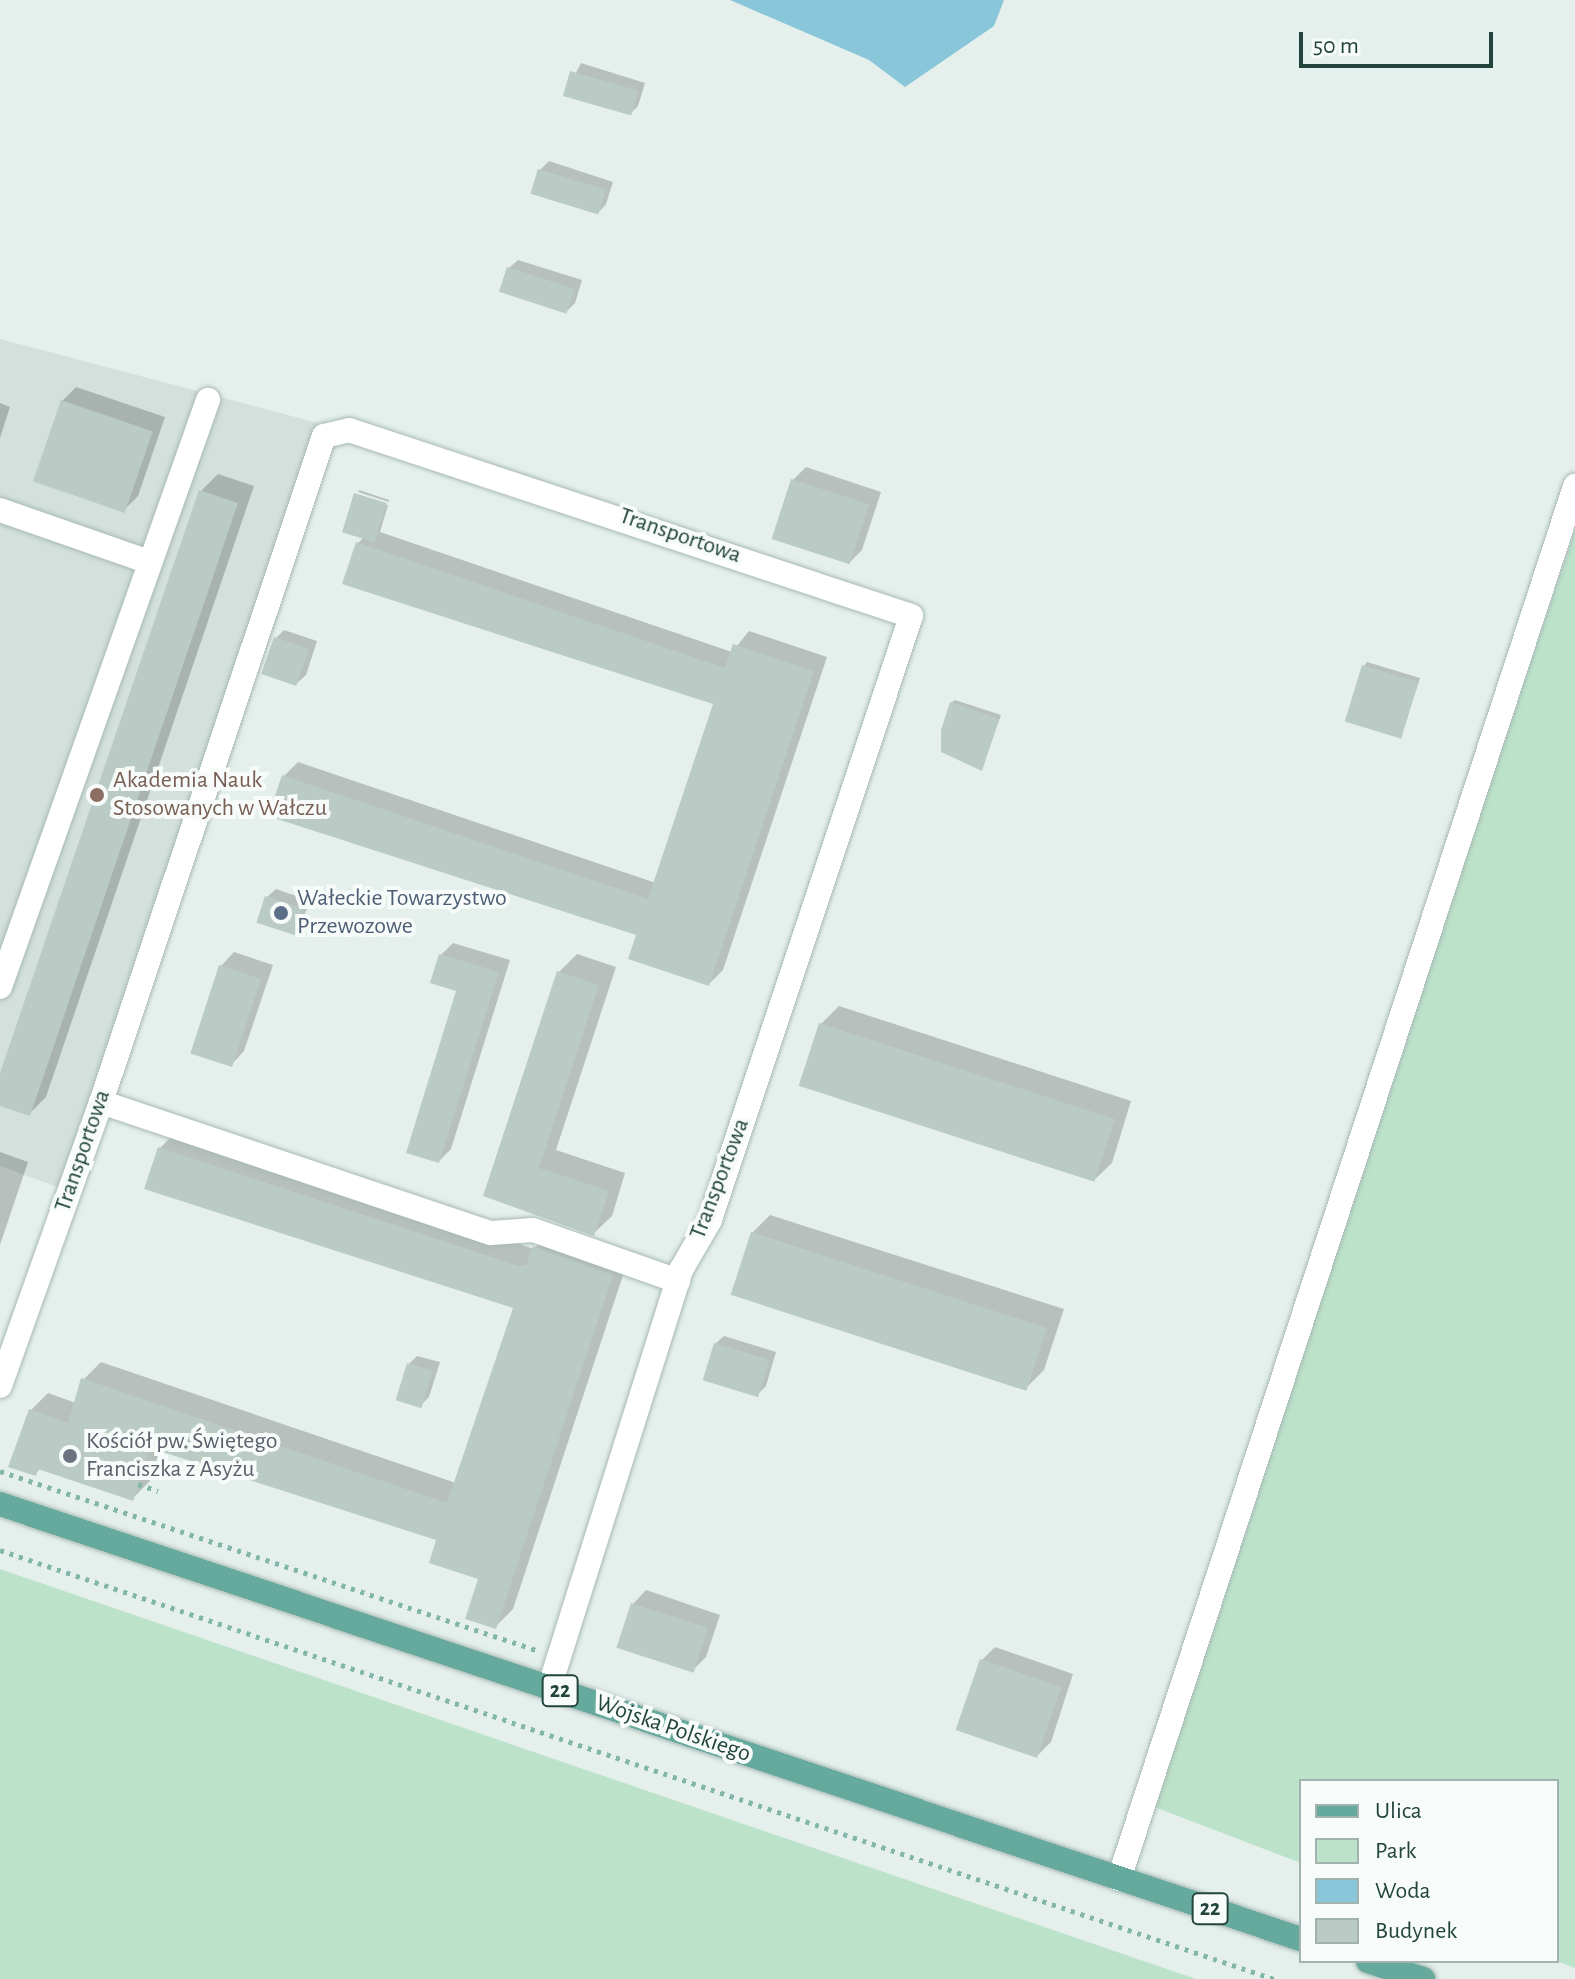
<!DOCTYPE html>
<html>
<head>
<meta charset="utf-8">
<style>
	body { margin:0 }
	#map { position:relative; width:1575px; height:1979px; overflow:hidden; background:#e5f0ec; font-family:"Alegreya Sans",sans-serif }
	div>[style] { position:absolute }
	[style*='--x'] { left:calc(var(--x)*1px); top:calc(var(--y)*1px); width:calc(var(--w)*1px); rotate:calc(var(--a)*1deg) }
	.built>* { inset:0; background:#d3e0db }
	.green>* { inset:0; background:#bde2ca }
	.water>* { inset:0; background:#89c6d9 }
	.shadow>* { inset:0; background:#0003 }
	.building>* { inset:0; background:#bacbc5; transform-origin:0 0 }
	.path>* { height:5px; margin-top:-2.5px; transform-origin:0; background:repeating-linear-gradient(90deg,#83b6aa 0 4px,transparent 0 10px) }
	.roads { filter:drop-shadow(0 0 2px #a7b9b4) drop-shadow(0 0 2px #a7b9b4) }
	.minor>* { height:24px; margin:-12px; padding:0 12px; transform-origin:12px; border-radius:12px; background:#fff }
	.major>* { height:24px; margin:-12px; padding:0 12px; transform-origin:12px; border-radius:12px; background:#66a99d }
	.dots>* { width:22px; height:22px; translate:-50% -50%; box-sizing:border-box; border:4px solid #f7fbf9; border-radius:50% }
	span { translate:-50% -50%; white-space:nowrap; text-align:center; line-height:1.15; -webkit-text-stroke:8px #f7fbf9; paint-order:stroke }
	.shield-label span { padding:2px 6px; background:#f7fbf9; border:2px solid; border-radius:6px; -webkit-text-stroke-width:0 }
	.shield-label { font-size:22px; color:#22443d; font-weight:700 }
	.street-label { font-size:24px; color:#22443d }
	.education-label { font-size:24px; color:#785e54 }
	.left { translate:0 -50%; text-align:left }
	.service-label { font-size:24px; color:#4e5e75 }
	.worship-label { font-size:24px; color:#5b616d }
	.legend { position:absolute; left:1299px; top:1779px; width:260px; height:184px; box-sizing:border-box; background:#f7fbf9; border:2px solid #a2b2ae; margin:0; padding:10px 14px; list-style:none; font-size:24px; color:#22443d }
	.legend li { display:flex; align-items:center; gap:16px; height:40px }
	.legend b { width:40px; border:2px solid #a2b2ae }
	.scale { position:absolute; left:1299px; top:32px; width:194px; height:36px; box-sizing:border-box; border:4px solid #22443d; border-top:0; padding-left:10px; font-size:24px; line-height:28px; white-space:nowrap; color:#22443d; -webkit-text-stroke:6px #f7fbf9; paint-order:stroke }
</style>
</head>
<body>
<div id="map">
	<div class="built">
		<div style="clip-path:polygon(0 339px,318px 423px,63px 1189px,0 1166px)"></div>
	</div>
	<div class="green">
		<div style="clip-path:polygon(1575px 530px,1575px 1968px,1557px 1961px,1557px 1781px,1301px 1781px,1301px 1863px,1144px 1803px)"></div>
		<div style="clip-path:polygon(0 1569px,1196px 1979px,0 1979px)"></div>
	</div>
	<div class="water">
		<div style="clip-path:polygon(730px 0,1004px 0,994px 26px,905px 87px,869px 60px)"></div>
	</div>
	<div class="shadow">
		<div style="clip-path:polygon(581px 63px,645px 83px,638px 106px,630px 114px,565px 94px)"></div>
		<div style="clip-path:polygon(549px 161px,613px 182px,606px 204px,598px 213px,540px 170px)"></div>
		<div style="clip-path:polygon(518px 260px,582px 280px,575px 303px,566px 312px,509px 268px)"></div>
		<div style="clip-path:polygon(76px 387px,165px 417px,138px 496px,125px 509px,62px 401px)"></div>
		<div style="clip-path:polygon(0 403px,10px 407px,0 438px)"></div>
		<div style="clip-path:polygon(806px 467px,881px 492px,862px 550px,849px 563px,793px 480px)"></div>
		<div style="clip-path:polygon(218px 474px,254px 486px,46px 1097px,29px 1114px,0 1104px,0 1079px,201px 491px)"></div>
		<div style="clip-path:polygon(359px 490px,389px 500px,389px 502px,358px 492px)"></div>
		<div style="clip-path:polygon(355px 495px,388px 505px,380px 532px,732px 652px,749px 631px,827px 657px,723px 970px,709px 984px,639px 934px,284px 776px,298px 762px,656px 883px,716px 702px,358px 543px,365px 536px)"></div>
		<div style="clip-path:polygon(284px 630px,317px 641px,306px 675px,297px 683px,275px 639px)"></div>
		<div style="clip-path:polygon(1367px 662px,1420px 678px,1401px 736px,1364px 666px)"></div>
		<div style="clip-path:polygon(955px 700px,1001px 715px,982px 768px,951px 703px)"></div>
		<div style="clip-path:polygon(276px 889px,311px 901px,295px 933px,267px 897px)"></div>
		<div style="clip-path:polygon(453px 943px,510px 960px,451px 1149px,439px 1161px,459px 990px,441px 955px)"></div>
		<div style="clip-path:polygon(234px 952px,273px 965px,244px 1051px,231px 1065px,221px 966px)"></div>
		<div style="clip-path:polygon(577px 954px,616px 967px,556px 1150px,625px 1173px,612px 1216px,594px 1233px,485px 1195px,559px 972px)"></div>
		<div style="clip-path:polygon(839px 1006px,1131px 1101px,1112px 1163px,1094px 1180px,821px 1024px)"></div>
		<div style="clip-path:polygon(178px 1130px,534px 1249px,552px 1229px,629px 1257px,513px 1609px,496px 1626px,480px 1578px,439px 1539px,160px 1449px,150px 1481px,133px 1498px,41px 1468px,35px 1474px,31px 1410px,48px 1393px,76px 1403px,83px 1380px,101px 1362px,456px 1483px,515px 1307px,160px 1148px)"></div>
		<div style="clip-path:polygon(0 1152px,28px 1162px,0 1245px)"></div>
		<div style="clip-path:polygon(770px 1215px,1064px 1309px,1044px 1370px,1026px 1388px,752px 1233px)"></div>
		<div style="clip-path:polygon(724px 1336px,776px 1352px,766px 1386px,757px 1395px,715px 1344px)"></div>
		<div style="clip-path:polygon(417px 1356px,440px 1362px,429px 1397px,420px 1406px,409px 1364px)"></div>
		<div style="clip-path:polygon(646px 1590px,720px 1615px,706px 1657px,693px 1670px,618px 1646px,633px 1604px)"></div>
		<div style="clip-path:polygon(995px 1647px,1073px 1674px,1051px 1742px,1038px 1755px,982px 1660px)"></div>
	</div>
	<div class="building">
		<div style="left:570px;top:71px;width:71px;height:26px;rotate:16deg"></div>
		<div style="left:538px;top:169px;width:71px;height:26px;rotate:17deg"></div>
		<div style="left:507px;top:267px;width:71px;height:26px;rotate:18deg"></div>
		<div style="left:61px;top:400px;width:97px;height:86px;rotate:19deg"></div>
		<div style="left:791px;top:479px;width:82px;height:63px;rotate:18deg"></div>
		<div style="clip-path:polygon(199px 490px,238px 503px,30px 1116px,0 1106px,0 1073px)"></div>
		<div style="left:354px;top:493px;width:34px;height:41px;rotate:17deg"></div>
		<div style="clip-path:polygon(356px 542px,725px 668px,733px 644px,814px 671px,709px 986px,628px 959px,636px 935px,268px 816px,282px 775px,648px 899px,713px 704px,342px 584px)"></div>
		<div style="left:274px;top:637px;width:37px;height:39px;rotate:19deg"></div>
		<div style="left:1362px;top:665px;width:59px;height:59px;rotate:17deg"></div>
		<div style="clip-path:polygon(950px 702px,999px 719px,982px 771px,941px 752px,941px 730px)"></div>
		<div style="left:265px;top:896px;width:41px;height:28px;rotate:18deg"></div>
		<div style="clip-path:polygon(439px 954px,499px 972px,439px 1163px,406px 1153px,456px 991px,430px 983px)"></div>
		<div style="left:219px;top:965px;width:44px;height:93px;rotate:18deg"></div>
		<div style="clip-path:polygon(557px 971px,599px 985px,539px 1168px,609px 1191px,594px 1236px,483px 1196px)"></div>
		<div style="left:819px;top:1023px;width:311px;height:66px;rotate:18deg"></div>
		<div style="clip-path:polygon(158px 1147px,518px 1266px,526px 1266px,533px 1246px,613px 1275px,496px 1629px,465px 1619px,478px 1579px,429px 1563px,436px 1540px,150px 1448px,133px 1501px,38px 1469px,36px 1476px,8px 1467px,29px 1409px,68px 1423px,81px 1378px,447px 1503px,513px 1308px,144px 1189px)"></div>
		<div style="left:751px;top:1232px;width:311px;height:66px;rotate:18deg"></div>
		<div style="left:714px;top:1343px;width:58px;height:39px;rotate:17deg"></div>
		<div style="left:407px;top:1363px;width:27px;height:39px;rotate:17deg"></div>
		<div style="left:631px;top:1603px;width:81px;height:47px;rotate:18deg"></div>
		<div style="left:980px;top:1659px;width:86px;height:75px;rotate:19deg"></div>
	</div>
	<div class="path">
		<div style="--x:0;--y:1471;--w:568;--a:18.47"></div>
		<div style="--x:138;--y:1484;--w:21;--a:19"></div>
		<div style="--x:0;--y:1550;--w:1344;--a:18.61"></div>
	</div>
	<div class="roads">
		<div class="minor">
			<div style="--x:0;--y:510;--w:158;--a:19.2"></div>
			<div style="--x:0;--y:987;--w:623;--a:-70.49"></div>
			<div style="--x:101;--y:1102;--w:411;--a:18.6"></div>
			<div style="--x:491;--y:1233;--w:42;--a:-4.1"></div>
			<div style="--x:533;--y:1230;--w:154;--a:19.4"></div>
			<div style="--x:0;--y:1386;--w:301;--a:-70.4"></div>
			<div style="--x:101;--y:1102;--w:702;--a:-71.49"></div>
			<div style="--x:324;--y:436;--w:26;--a:-13"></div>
			<div style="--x:349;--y:430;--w:592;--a:18.31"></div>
			<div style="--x:911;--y:616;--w:637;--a:108.41"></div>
			<div style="--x:710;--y:1220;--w:58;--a:120.1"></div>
			<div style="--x:681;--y:1270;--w:438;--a:107.5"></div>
			<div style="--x:1119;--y:1879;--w:1466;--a:-71.87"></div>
		</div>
		<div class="major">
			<div style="--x:0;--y:1504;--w:1372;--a:18.49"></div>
			<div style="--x:1368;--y:1961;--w:58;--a:18.1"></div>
		</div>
	</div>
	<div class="dots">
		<div style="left:97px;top:795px;background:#8d6e63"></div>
		<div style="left:281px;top:913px;background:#5c6f8a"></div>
		<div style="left:70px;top:1456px;background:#6b7280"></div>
	</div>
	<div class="shield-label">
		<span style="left:560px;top:1691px">22</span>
		<span style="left:1210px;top:1909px">22</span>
	</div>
	<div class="street-label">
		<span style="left:680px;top:536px;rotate:19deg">Transportowa</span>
		<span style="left:83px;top:1151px;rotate:-71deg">Transportowa</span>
		<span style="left:720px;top:1179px;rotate:-69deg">Transportowa</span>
		<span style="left:673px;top:1729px;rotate:19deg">Wojska Polskiego</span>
	</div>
	<div class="education-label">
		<span class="left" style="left:113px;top:795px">Akademia Nauk<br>Stosowanych w Wałczu</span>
	</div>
	<div class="service-label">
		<span class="left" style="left:297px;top:913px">Wałeckie Towarzystwo<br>Przewozowe</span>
	</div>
	<div class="worship-label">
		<span class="left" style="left:86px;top:1456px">Kościół pw. Świętego<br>Franciszka z Asyżu</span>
	</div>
	<ul class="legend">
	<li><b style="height:10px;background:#66a99d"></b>Ulica</li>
	<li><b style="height:22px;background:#bde2ca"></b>Park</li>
	<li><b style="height:22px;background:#89c6d9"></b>Woda</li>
	<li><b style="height:22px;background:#bacbc5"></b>Budynek</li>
	</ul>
	<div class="scale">50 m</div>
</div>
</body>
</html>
